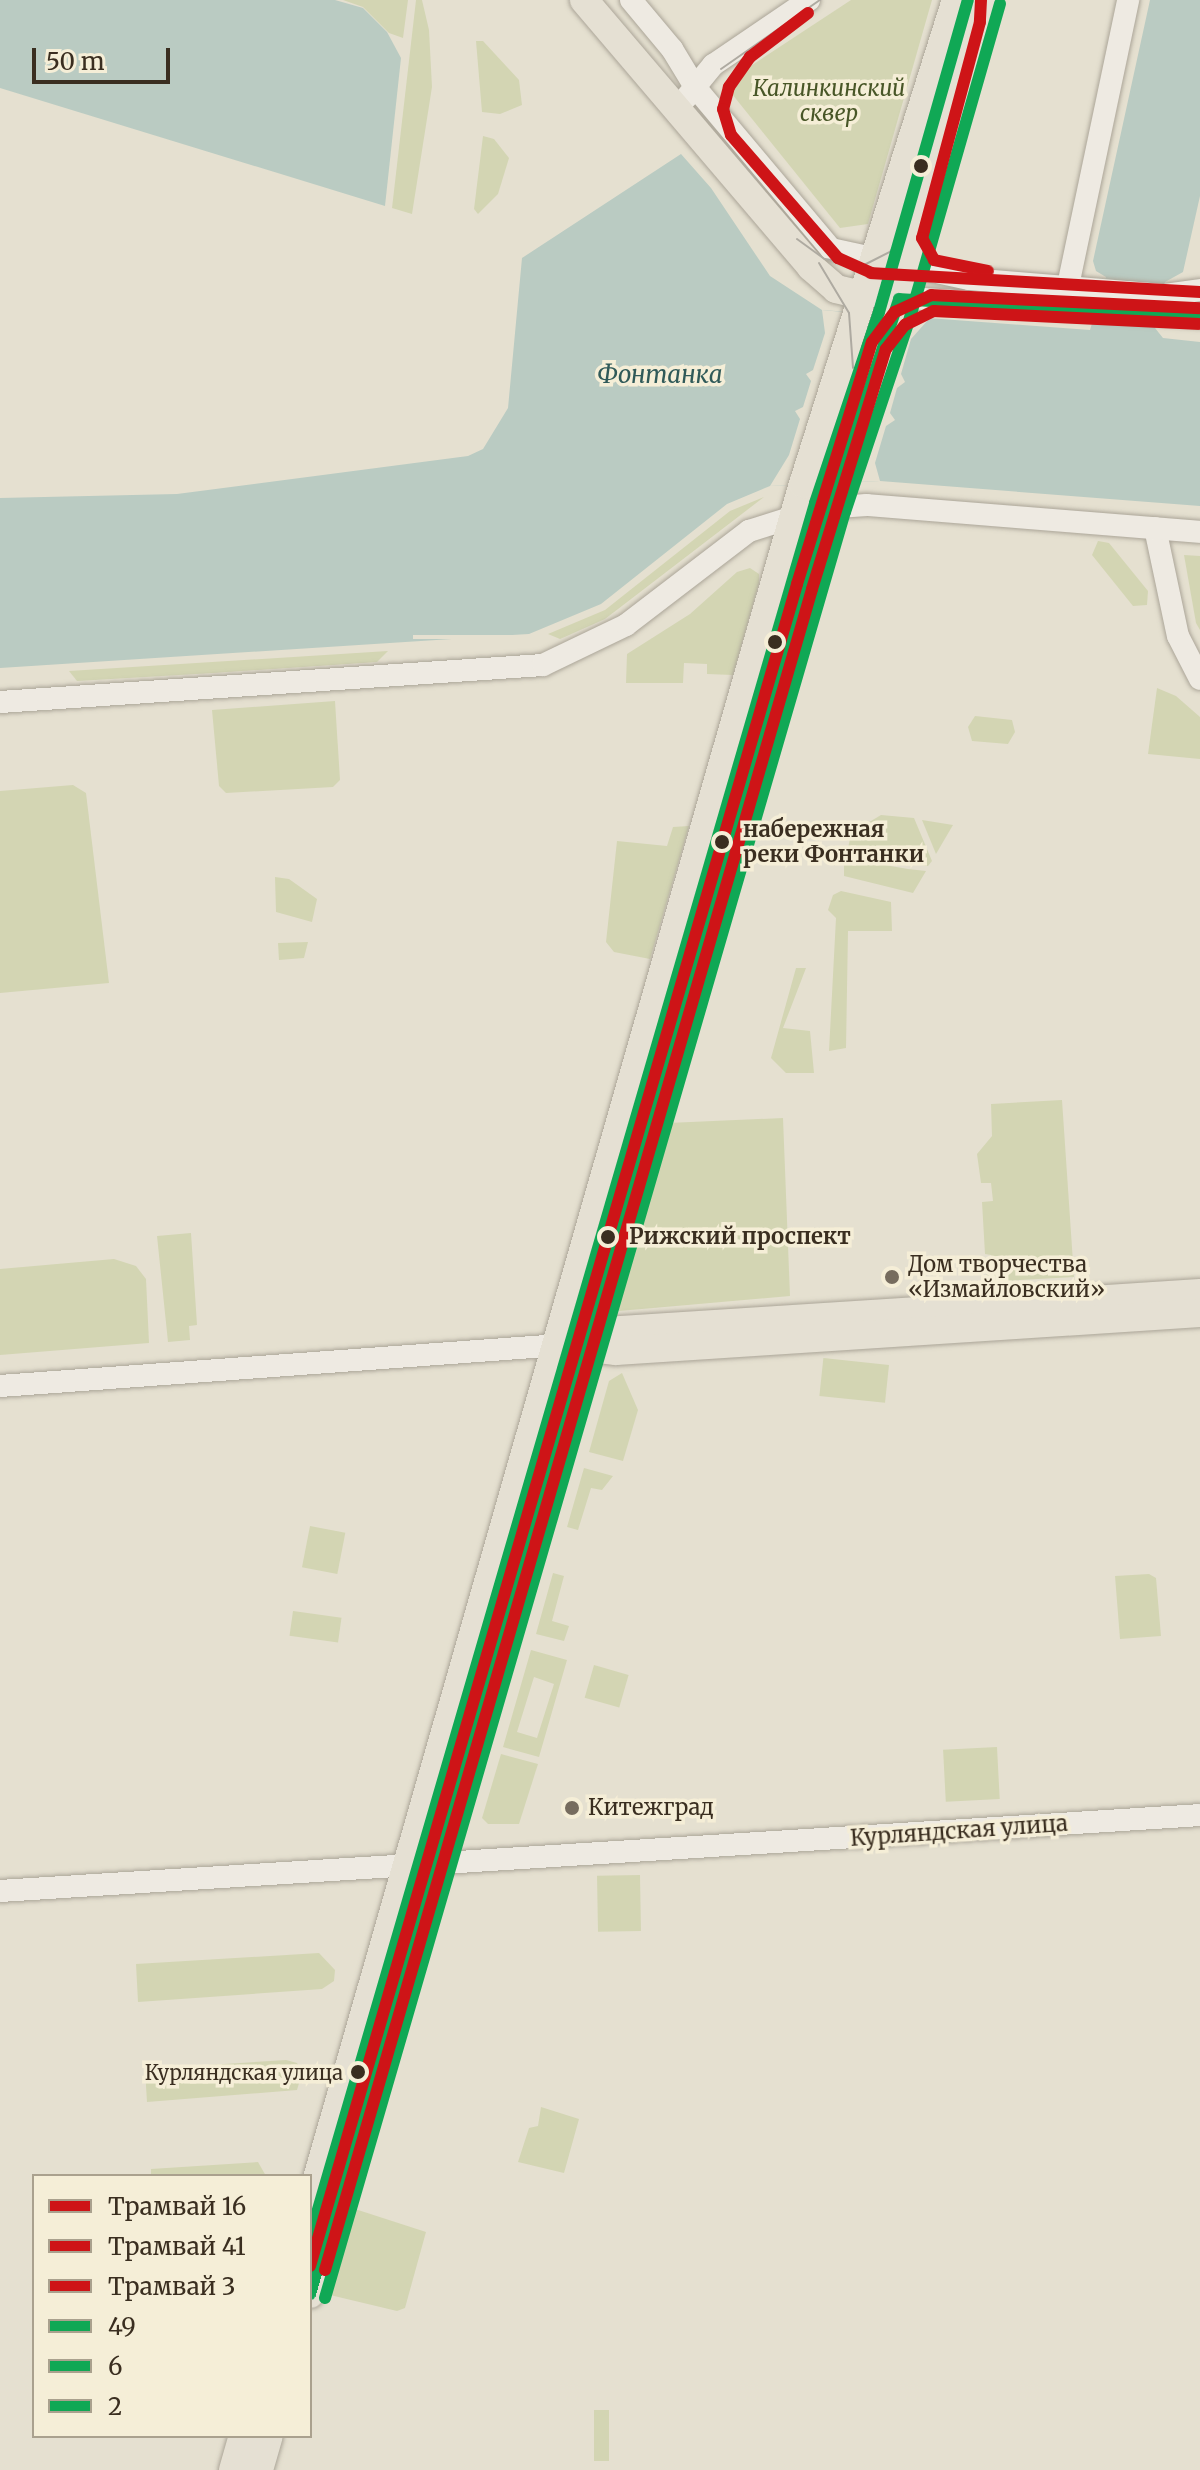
<!DOCTYPE html>
<html>
<head>
<meta charset="utf-8">
<style>
	body { margin:0 }
	#map { position:relative; width:1200px; height:2470px; overflow:hidden; background:#e5e0d0; font-family:Merriweather,serif }
	div>[style] { position:absolute }
	[style*='--x'] { left:calc(var(--x)*1px); top:calc(var(--y)*1px); width:calc(var(--w)*1px); rotate:calc(var(--a)*1deg) }
	.green>* { inset:0; background:#d3d5b3; transform-origin:0 0 }
	.water>* { inset:0; background:#bacbc2 }
	.pier>* { inset:0; background:#e5e0d0; transform-origin:0 0 }
	.roads { filter:drop-shadow(0 0 2px #aba598) drop-shadow(0 0 2px #aba598) }
	.minor>* { height:22px; margin:-11px; padding:0 11px; transform-origin:11px; border-radius:11px; background:#eeeae2 }
	.major>* { height:28px; margin:-14px; padding:0 14px; transform-origin:14px; border-radius:14px; background:#e5e0d3 }
	.tram>* { height:2px; margin:-1px; padding:0 1px; transform-origin:1px; border-radius:1px; background:#aeaaa1 }
	.bus-1>* { height:12px; margin:-6px; padding:0 6px; transform-origin:6px; border-radius:6px; background:#10a855 }
	.bus-2>* { height:12px; margin:-6px; padding:0 6px; transform-origin:6px; border-radius:6px; background:#10a855 }
	.bus-3>* { height:12px; margin:-6px; padding:0 6px; transform-origin:6px; border-radius:6px; background:#10a855 }
	.tram-1>* { height:12px; margin:-6px; padding:0 6px; transform-origin:6px; border-radius:6px; background:#ce1417 }
	.tram-2>* { height:12px; margin:-6px; padding:0 6px; transform-origin:6px; border-radius:6px; background:#ce1417 }
	.tram-3>* { height:12px; margin:-6px; padding:0 6px; transform-origin:6px; border-radius:6px; background:#ce1417 }
	.dots>* { width:22px; height:22px; translate:-50% -50%; box-sizing:border-box; border:4px solid #f5eed7; border-radius:50% }
	span { translate:-50% -50%; white-space:nowrap; text-align:center; line-height:1.15; -webkit-text-stroke:7px #f5eed7; paint-order:stroke }
	.bus-label { font-size:20px; color:#3a2e20 }
	.right { translate:-100% -50%; text-align:right }
	.park-label { font-size:22px; color:#485627; font-style:italic }
	.stop-label { font-size:22px; color:#3a2e20; font-weight:700 }
	.left { translate:0 -50%; text-align:left }
	.poi-label { font-size:22px; color:#3a2e20 }
	.street-label { font-size:22px; color:#3a2e20 }
	.water-label { font-size:24px; color:#305a59; font-style:italic }
	.legend { position:absolute; left:32px; top:2174px; width:280px; height:264px; box-sizing:border-box; background:#f5eed7; border:2px solid #aaa18e; margin:0; padding:10px 14px; list-style:none; font-size:24px; color:#3a2e20 }
	.legend li { display:flex; align-items:center; gap:16px; height:40px }
	.legend b { width:40px; border:2px solid #aaa18e }
	.scale { position:absolute; left:32px; top:48px; width:138px; height:36px; box-sizing:border-box; border:4px solid #3a2e20; border-top:0; padding-left:10px; font-size:24px; line-height:28px; white-space:nowrap; color:#3a2e20; -webkit-text-stroke:6px #f5eed7; paint-order:stroke }
</style>
</head>
<body>
<div id="map">
	<div class="green">
		<div style="clip-path:polygon(343px 0,408px 0,403px 38px,389px 33px,363px 7px)"></div>
		<div style="clip-path:polygon(416px 0,422px 0,429px 30px,432px 87px,412px 214px,392px 208px)"></div>
		<div style="clip-path:polygon(851px 0,932px 0,868px 224px,840px 228px,732px 94px,731px 79px)"></div>
		<div style="clip-path:polygon(476px 41px,483px 41px,519px 80px,522px 105px,500px 114px,482px 112px)"></div>
		<div style="clip-path:polygon(483px 136px,494px 139px,509px 158px,498px 194px,478px 214px,474px 209px)"></div>
		<div style="clip-path:polygon(764px 497px,605px 619px,560px 639px,548px 634px,605px 610px,730px 511px)"></div>
		<div style="clip-path:polygon(1098px 541px,1109px 543px,1148px 591px,1147px 605px,1133px 606px,1092px 555px)"></div>
		<div style="clip-path:polygon(1184px 555px,1200px 556px,1200px 630px,1196px 623px)"></div>
		<div style="clip-path:polygon(750px 568px,759px 574px,759px 583px,733px 675px,707px 674px,707px 664px,684px 663px,683px 683px,626px 683px,627px 654px,690px 614px,737px 572px)"></div>
		<div style="clip-path:polygon(388px 651px,377px 662px,213px 673px,77px 681px,69px 671px)"></div>
		<div style="clip-path:polygon(1157px 688px,1176px 696px,1200px 717px,1200px 759px,1148px 754px)"></div>
		<div style="clip-path:polygon(335px 701px,340px 780px,333px 787px,226px 793px,219px 786px,212px 710px)"></div>
		<div style="clip-path:polygon(975px 716px,1012px 720px,1015px 732px,1008px 744px,972px 741px,968px 727px)"></div>
		<div style="clip-path:polygon(73px 785px,86px 793px,109px 983px,0 993px,0 791px)"></div>
		<div style="clip-path:polygon(881px 815px,914px 818px,932px 861px,928px 866px,847px 854px,851px 833px)"></div>
		<div style="clip-path:polygon(922px 820px,953px 825px,936px 854px)"></div>
		<div style="clip-path:polygon(689px 826px,650px 959px,614px 952px,606px 942px,617px 841px,667px 846px,673px 827px)"></div>
		<div style="clip-path:polygon(844px 858px,908px 869px,926px 871px,913px 893px,844px 876px)"></div>
		<div style="clip-path:polygon(275px 877px,289px 879px,317px 899px,312px 922px,276px 912px)"></div>
		<div style="clip-path:polygon(841px 891px,891px 902px,892px 931px,848px 931px,846px 1048px,829px 1051px,836px 918px,828px 910px,833px 895px)"></div>
		<div style="clip-path:polygon(308px 942px,304px 958px,279px 960px,278px 943px)"></div>
		<div style="clip-path:polygon(796px 968px,806px 968px,783px 1028px,810px 1031px,814px 1073px,786px 1073px,771px 1058px)"></div>
		<div style="clip-path:polygon(1062px 1100px,1074px 1277px,987px 1282px,986px 1267px,991px 1266px,991px 1255px,985px 1254px,982px 1202px,993px 1201px,991px 1183px,981px 1183px,977px 1154px,992px 1136px,991px 1104px)"></div>
		<div style="clip-path:polygon(783px 1118px,790px 1296px,619px 1311px,615px 1306px,668px 1123px)"></div>
		<div style="clip-path:polygon(191px 1233px,197px 1325px,189px 1326px,190px 1340px,168px 1342px,157px 1236px)"></div>
		<div style="clip-path:polygon(114px 1259px,136px 1266px,146px 1279px,149px 1343px,0 1355px,0 1269px)"></div>
		<div style="left:889px;top:1365px;width:38px;height:66px;rotate:96deg"></div>
		<div style="clip-path:polygon(622px 1373px,638px 1410px,623px 1461px,589px 1452px,609px 1381px)"></div>
		<div style="clip-path:polygon(584px 1468px,613px 1476px,602px 1490px,591px 1488px,578px 1530px,567px 1527px)"></div>
		<div style="left:310px;top:1526px;width:36px;height:42px;rotate:11deg"></div>
		<div style="clip-path:polygon(553px 1573px,564px 1576px,552px 1621px,569px 1626px,564px 1641px,536px 1634px)"></div>
		<div style="clip-path:polygon(1149px 1574px,1156px 1578px,1161px 1636px,1120px 1639px,1115px 1576px)"></div>
		<div style="left:293px;top:1611px;width:49px;height:25px;rotate:8deg"></div>
		<div style="clip-path:polygon(evenodd,531px 1650px,567px 1660px,539px 1757px,503px 1747px,531px 1650px,534px 1677px,554px 1684px,537px 1738px,517px 1732px,534px 1677px)"></div>
		<div style="left:594px;top:1665px;width:36px;height:34px;rotate:16deg"></div>
		<div style="left:997px;top:1747px;width:52px;height:54px;rotate:87deg"></div>
		<div style="clip-path:polygon(501px 1754px,538px 1764px,519px 1824px,488px 1824px,482px 1818px)"></div>
		<div style="left:640px;top:1875px;width:56px;height:43px;rotate:89deg"></div>
		<div style="clip-path:polygon(319px 1953px,335px 1970px,334px 1981px,322px 1989px,138px 2002px,136px 1964px)"></div>
		<div style="clip-path:polygon(286px 2060px,297px 2063px,302px 2073px,297px 2090px,147px 2102px,145px 2069px)"></div>
		<div style="clip-path:polygon(541px 2107px,579px 2119px,564px 2173px,518px 2162px,529px 2128px,538px 2126px)"></div>
		<div style="clip-path:polygon(258px 2162px,266px 2176px,151px 2176px,151px 2169px)"></div>
		<div style="clip-path:polygon(355px 2209px,426px 2232px,405px 2308px,397px 2311px,330px 2295px)"></div>
		<div style="left:594px;top:2410px;width:15px;height:51px"></div>
	</div>
	<div class="water">
		<div style="clip-path:polygon(0 0,335px 0,363px 8px,387px 32px,401px 58px,385px 206px,0 88px)"></div>
		<div style="clip-path:polygon(1150px 0,1200px 0,1200px 196px,1183px 272px,1165px 282px,1155px 328px,1163px 338px,1200px 342px,1200px 506px,880px 481px,770px 486px,727px 504px,601px 604px,529px 634px,0 668px,0 498px,177px 494px,468px 456px,483px 449px,508px 408px,522px 258px,681px 154px,711px 188px,770px 276px,822px 310px,1090px 330px,1106px 277px,1096px 271px,1093px 261px)"></div>
	</div>
	<div class="pier">
		<div style="clip-path:polygon(822px 310px,928px 320px,911px 339px,901px 374px,905px 382px,897px 388px,890px 413px,895px 420px,886px 426px,875px 463px,880px 481px,770px 486px,789px 455px,800px 419px,795px 411px,803px 407px,811px 381px,806px 374px,813px 370px,825px 333px)"></div>
		<div style="left:523px;top:635px;width:4px;height:110px;rotate:90deg"></div>
	</div>
	<div class="roads">
		<div class="minor">
			<div style="--x:631;--y:0;--w:64;--a:50.1"></div>
			<div style="--x:672;--y:49;--w:44;--a:58.8"></div>
			<div style="--x:695;--y:87;--w:212;--a:50"></div>
			<div style="--x:831;--y:249;--w:141;--a:12.3"></div>
			<div style="--x:969;--y:279;--w:197;--a:4.7"></div>
			<div style="--x:1165;--y:295;--w:35;--a:-8"></div>
			<div style="--x:686;--y:98;--w:43;--a:-50.7"></div>
			<div style="--x:713;--y:65;--w:116;--a:-34.1"></div>
			<div style="--x:862;--y:295;--w:339;--a:3.7"></div>
			<div style="--x:1065;--y:300;--w:307;--a:-78.1"></div>
			<div style="--x:1155;--y:528;--w:110;--a:78"></div>
			<div style="--x:1178;--y:636;--w:48;--a:62.9"></div>
			<div style="--x:0;--y:702;--w:544;--a:-3.9"></div>
			<div style="--x:543;--y:665;--w:92;--a:-25.7"></div>
			<div style="--x:626;--y:625;--w:155;--a:-37.4"></div>
			<div style="--x:749;--y:531;--w:77;--a:-17.5"></div>
			<div style="--x:822;--y:508;--w:45;--a:-3.8"></div>
			<div style="--x:867;--y:505;--w:334;--a:4.6"></div>
			<div style="--x:0;--y:1386;--w:561;--a:-4.19"></div>
			<div style="--x:0;--y:1891;--w:1202;--a:-3.62"></div>
		</div>
		<div class="major">
			<div style="--x:584;--y:0;--w:350;--a:49.6"></div>
			<div style="--x:811;--y:267;--w:33;--a:41"></div>
			<div style="--x:836;--y:289;--w:27;--a:13"></div>
			<div style="--x:575;--y:1341;--w:47;--a:-13.4"></div>
			<div style="--x:621;--y:1330;--w:580;--a:-3.66"></div>
			<div style="--x:582;--y:1347;--w:34;--a:7"></div>
			<div style="--x:616;--y:1351;--w:585;--a:-3.72"></div>
			<div style="--x:310;--y:2203;--w:1788;--a:-74"></div>
			<div style="--x:803;--y:484;--w:508;--a:-72.46"></div>
			<div style="--x:310;--y:2294;--w:1861;--a:-73.78"></div>
			<div style="--x:830;--y:507;--w:200;--a:-71.4"></div>
			<div style="--x:894;--y:317;--w:330;--a:-74"></div>
			<div style="--x:233;--y:2470;--w:35;--a:-74"></div>
			<div style="--x:259;--y:2470;--w:35;--a:-74"></div>
		</div>
	</div>
	<div class="tram">
		<div style="--x:721;--y:69;--w:121;--a:-34.9"></div>
		<div style="--x:797;--y:239;--w:34;--a:36"></div>
		<div style="--x:825;--y:259;--w:39;--a:9"></div>
		<div style="--x:864;--y:265;--w:29;--a:-27"></div>
		<div style="--x:890;--y:252;--w:23;--a:-56"></div>
		<div style="--x:819;--y:263;--w:58;--a:59"></div>
		<div style="--x:849;--y:313;--w:55;--a:85.8"></div>
		<div style="--x:872;--y:342;--w:104;--a:-74.4"></div>
	</div>
	<div class="bus-1">
		<div style="--x:310;--y:2294;--w:1861;--a:-73.78"></div>
		<div style="--x:830;--y:507;--w:219;--a:-71.6"></div>
		<div style="--x:899;--y:299;--w:302;--a:3.4"></div>
	</div>
	<div class="bus-2">
		<div style="--x:325;--y:2298;--w:1860;--a:-73.77"></div>
		<div style="--x:845;--y:512;--w:201;--a:-71.5"></div>
		<div style="--x:909;--y:321;--w:330;--a:-74"></div>
	</div>
	<div class="bus-3">
		<div style="--x:310;--y:2237;--w:1806;--a:-73.76"></div>
		<div style="--x:815;--y:503;--w:201;--a:-71.5"></div>
		<div style="--x:879;--y:312;--w:324;--a:-74.1"></div>
	</div>
	<div class="tram-1">
		<div style="--x:310;--y:2266;--w:1751;--a:-73.85"></div>
		<div style="--x:797;--y:584;--w:253;--a:-72.8"></div>
		<div style="--x:872;--y:342;--w:38;--a:-53"></div>
		<div style="--x:895;--y:312;--w:40;--a:-25"></div>
		<div style="--x:931;--y:295;--w:269;--a:2.8"></div>
	</div>
	<div class="tram-2">
		<div style="--x:325;--y:2270;--w:1750;--a:-73.84"></div>
		<div style="--x:812;--y:589;--w:251;--a:-72.9"></div>
		<div style="--x:886;--y:349;--w:31;--a:-52"></div>
		<div style="--x:905;--y:325;--w:32;--a:-26"></div>
		<div style="--x:934;--y:311;--w:265;--a:2.8"></div>
	</div>
	<div class="tram-3">
		<div style="--x:981;--y:0;--w:22;--a:93"></div>
		<div style="--x:980;--y:22;--w:224;--a:105"></div>
		<div style="--x:922;--y:238;--w:25;--a:61"></div>
		<div style="--x:934;--y:260;--w:55;--a:11.5"></div>
		<div style="--x:808;--y:13;--w:73;--a:142.8"></div>
		<div style="--x:750;--y:57;--w:37;--a:125"></div>
		<div style="--x:729;--y:87;--w:23;--a:105"></div>
		<div style="--x:723;--y:109;--w:27;--a:73"></div>
		<div style="--x:731;--y:135;--w:163;--a:49"></div>
		<div style="--x:838;--y:258;--w:36;--a:24"></div>
		<div style="--x:871;--y:273;--w:330;--a:3.3"></div>
	</div>
	<div class="dots">
		<div style="left:921px;top:166px;background:#3a2e20"></div>
		<div style="left:775px;top:642px;background:#3a2e20"></div>
		<div style="left:722px;top:842px;background:#3a2e20"></div>
		<div style="left:608px;top:1237px;background:#3a2e20"></div>
		<div style="left:892px;top:1277px;background:#766c5e"></div>
		<div style="left:572px;top:1808px;background:#766c5e"></div>
		<div style="left:358px;top:2072px;background:#3a2e20"></div>
	</div>
	<div class="bus-label">
		<span class="right" style="left:343px;top:2072px">Курляндская улица</span>
	</div>
	<div class="park-label">
		<span style="left:829px;top:101px">Калинкинский<br>сквер</span>
	</div>
	<div class="stop-label">
		<span class="left" style="left:743px;top:842px">набережная<br>реки Фонтанки</span>
		<span class="left" style="left:629px;top:1237px">Рижский проспект</span>
	</div>
	<div class="poi-label">
		<span class="left" style="left:908px;top:1277px">Дом творчества<br>«Измайловский»</span>
		<span class="left" style="left:588px;top:1808px">Китежград</span>
	</div>
	<div class="street-label">
		<span style="left:959px;top:1831px;rotate:-4deg">Курляндская улица</span>
	</div>
	<div class="water-label">
		<span style="left:660px;top:375px">Фонтанка</span>
	</div>
	<ul class="legend">
	<li><b style="height:10px;background:#ce1417"></b>Трамвай 16</li>
	<li><b style="height:10px;background:#ce1417"></b>Трамвай 41</li>
	<li><b style="height:10px;background:#ce1417"></b>Трамвай 3</li>
	<li><b style="height:10px;background:#10a855"></b>49</li>
	<li><b style="height:10px;background:#10a855"></b>6</li>
	<li><b style="height:10px;background:#10a855"></b>2</li>
	</ul>
	<div class="scale">50 m</div>
</div>
</body>
</html>
